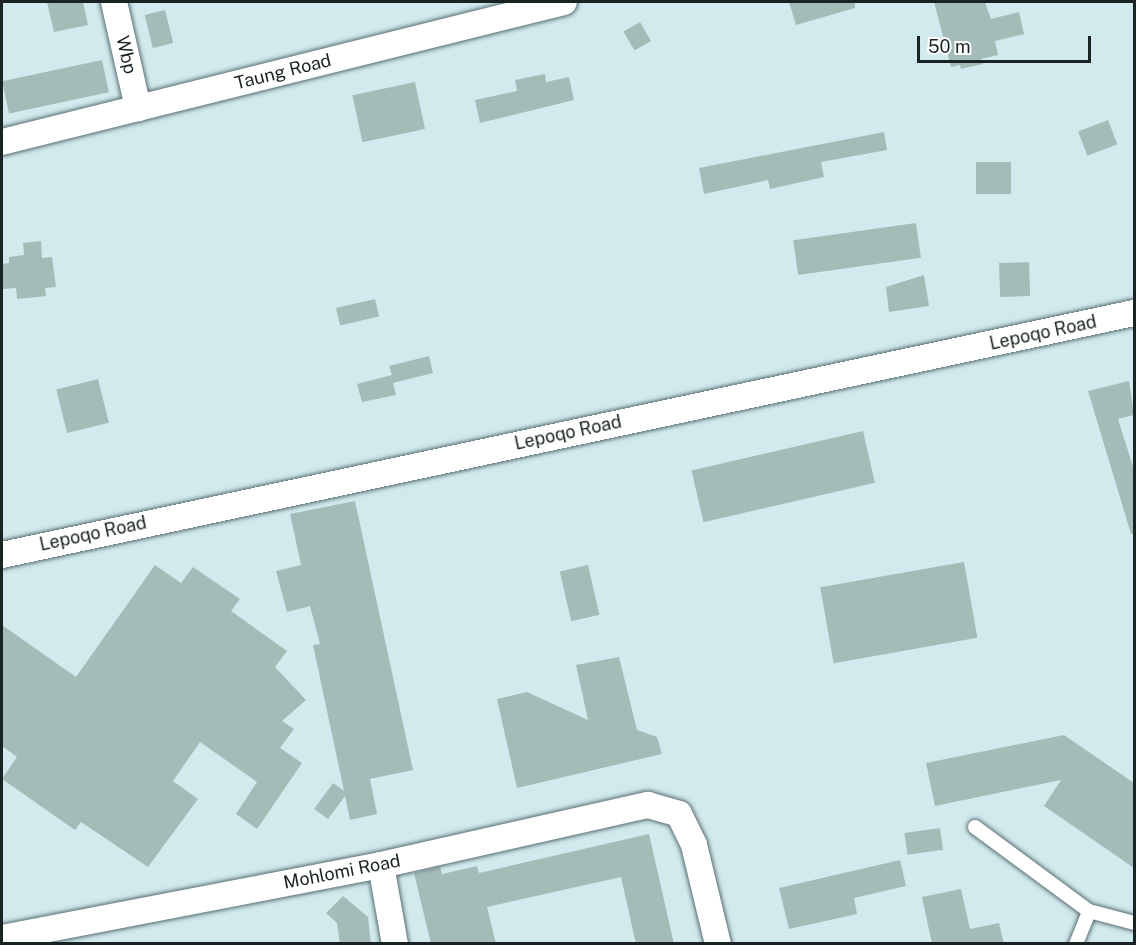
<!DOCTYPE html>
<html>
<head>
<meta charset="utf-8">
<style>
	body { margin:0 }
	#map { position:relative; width:1136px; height:945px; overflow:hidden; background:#d1eaee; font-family:"Public Sans",sans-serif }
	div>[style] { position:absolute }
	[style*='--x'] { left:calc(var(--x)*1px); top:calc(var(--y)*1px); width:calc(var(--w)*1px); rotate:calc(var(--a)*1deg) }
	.building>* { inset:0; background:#a4bcb8; transform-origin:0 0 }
	.roads { filter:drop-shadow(0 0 2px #596e72) drop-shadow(0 0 2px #596e72) }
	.service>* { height:14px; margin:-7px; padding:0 7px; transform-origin:7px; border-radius:7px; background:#fff }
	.minor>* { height:26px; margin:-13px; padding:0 13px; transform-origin:13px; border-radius:13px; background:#fff }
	span { translate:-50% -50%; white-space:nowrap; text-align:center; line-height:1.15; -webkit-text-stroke:4.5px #fff; paint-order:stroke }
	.street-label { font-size:18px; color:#1a2324 }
	.frame { position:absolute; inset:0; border:3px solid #1a2324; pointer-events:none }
	.scale { position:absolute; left:917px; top:36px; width:174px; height:27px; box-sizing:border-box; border:3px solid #1a2324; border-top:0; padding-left:8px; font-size:18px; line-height:21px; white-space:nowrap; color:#1a2324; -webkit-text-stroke:4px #fff; paint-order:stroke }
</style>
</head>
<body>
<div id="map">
	<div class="building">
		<div style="clip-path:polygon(47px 2px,83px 2px,88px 25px,54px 32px)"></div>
		<div style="clip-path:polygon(789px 2px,855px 2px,855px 8px,796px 25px)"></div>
		<div style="clip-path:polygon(934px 2px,985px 2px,991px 19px,1019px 12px,1024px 34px,995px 41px,998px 55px,981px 59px,983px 64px,961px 69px,960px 65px,951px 67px)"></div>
		<div style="left:165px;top:10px;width:34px;height:21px;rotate:76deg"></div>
		<div style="left:640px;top:22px;width:22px;height:19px;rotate:60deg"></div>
		<div style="left:102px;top:60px;width:33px;height:102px;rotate:78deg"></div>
		<div style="clip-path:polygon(545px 74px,546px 82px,569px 77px,574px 100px,480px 123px,475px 100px,517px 91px,515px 80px)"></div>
		<div style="left:415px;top:82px;width:48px;height:64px;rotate:78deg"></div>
		<div style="left:1108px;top:120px;width:26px;height:32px;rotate:69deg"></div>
		<div style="clip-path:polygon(884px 132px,887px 150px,821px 162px,824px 177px,770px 189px,768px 180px,704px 194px,699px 168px)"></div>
		<div style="left:1011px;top:162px;width:32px;height:35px;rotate:90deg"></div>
		<div style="left:916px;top:223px;width:35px;height:124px;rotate:82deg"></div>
		<div style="clip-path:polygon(41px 241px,42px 258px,52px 257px,56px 287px,45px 288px,46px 296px,17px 299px,16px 288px,2px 289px,2px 264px,9px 263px,9px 257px,24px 255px,23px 243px)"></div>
		<div style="left:1029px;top:262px;width:34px;height:30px;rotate:88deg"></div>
		<div style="clip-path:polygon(924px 275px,929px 306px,889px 312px,886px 287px)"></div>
		<div style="left:375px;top:299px;width:18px;height:40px;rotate:77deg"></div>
		<div style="clip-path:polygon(429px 356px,433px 373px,393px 383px,396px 395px,362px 402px,357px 384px,392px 375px,389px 366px)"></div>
		<div style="left:98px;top:379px;width:45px;height:43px;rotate:76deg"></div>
		<div style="clip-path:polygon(1129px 381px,1134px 415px,1118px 419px,1134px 470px,1134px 534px,1131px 534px,1088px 391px)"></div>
		<div style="left:863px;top:431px;width:53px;height:176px;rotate:77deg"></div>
		<div style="clip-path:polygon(355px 501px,413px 770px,370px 779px,377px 814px,350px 820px,345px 796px,328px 819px,314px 809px,333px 783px,344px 791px,313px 645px,320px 644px,310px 606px,287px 612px,276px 571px,301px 565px,290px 514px)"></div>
		<div style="left:964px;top:562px;width:77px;height:146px;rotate:80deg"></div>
		<div style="clip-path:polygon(155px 565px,181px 583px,193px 567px,240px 599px,231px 611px,287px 651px,275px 667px,306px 700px,282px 721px,294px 729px,280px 748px,302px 763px,257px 829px,236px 814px,257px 782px,200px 742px,173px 781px,198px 799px,148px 867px,81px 822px,75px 830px,2px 779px,17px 757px,2px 746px,2px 625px,76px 677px)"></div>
		<div style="left:588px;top:565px;width:51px;height:29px;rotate:77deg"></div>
		<div style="clip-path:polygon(619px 657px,637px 730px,657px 737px,662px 754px,517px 788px,497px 699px,527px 692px,588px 720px,576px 665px)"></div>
		<div style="clip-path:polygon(1064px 735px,1134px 783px,1134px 868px,1044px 806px,1061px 780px,935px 806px,926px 763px)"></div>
		<div style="left:940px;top:828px;width:22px;height:36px;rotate:82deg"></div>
		<div style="clip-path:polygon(649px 834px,674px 944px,636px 944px,621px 877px,487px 907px,496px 944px,431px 944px,414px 873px,440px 867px,442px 874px,477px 866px,479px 873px)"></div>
		<div style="clip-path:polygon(900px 860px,906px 886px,854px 898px,857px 914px,789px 929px,779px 888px)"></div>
		<div style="clip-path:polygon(961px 889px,970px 929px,999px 923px,1004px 944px,932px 944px,922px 897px)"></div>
		<div style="clip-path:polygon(343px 896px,368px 917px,371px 944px,340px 944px,337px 923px,326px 913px)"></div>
	</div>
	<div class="roads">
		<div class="service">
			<div style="--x:975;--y:827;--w:142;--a:36.4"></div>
			<div style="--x:1089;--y:911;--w:47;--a:14.9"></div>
			<div style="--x:1076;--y:944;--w:35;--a:-68"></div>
		</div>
		<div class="minor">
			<div style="--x:114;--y:2;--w:109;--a:77.2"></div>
			<div style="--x:2;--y:142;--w:579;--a:-13.99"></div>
			<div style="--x:2;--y:555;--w:1158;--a:-12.07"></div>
			<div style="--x:381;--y:865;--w:80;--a:80"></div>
			<div style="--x:2;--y:938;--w:386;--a:-10.9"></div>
			<div style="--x:381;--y:865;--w:274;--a:-12.7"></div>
			<div style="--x:648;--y:805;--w:32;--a:16"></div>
			<div style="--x:679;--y:814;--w:34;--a:64"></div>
			<div style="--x:694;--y:845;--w:102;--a:76.4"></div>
		</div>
	</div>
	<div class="street-label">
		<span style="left:126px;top:55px;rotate:77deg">Wbp</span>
		<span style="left:283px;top:72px;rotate:-14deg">Taung Road</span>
		<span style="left:1043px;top:333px;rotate:-12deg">Lepoqo Road</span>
		<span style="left:568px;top:433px;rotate:-12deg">Lepoqo Road</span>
		<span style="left:93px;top:534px;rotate:-12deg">Lepoqo Road</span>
		<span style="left:342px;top:872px;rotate:-11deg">Mohlomi Road</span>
	</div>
	<div class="frame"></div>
	<div class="scale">50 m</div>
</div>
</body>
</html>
